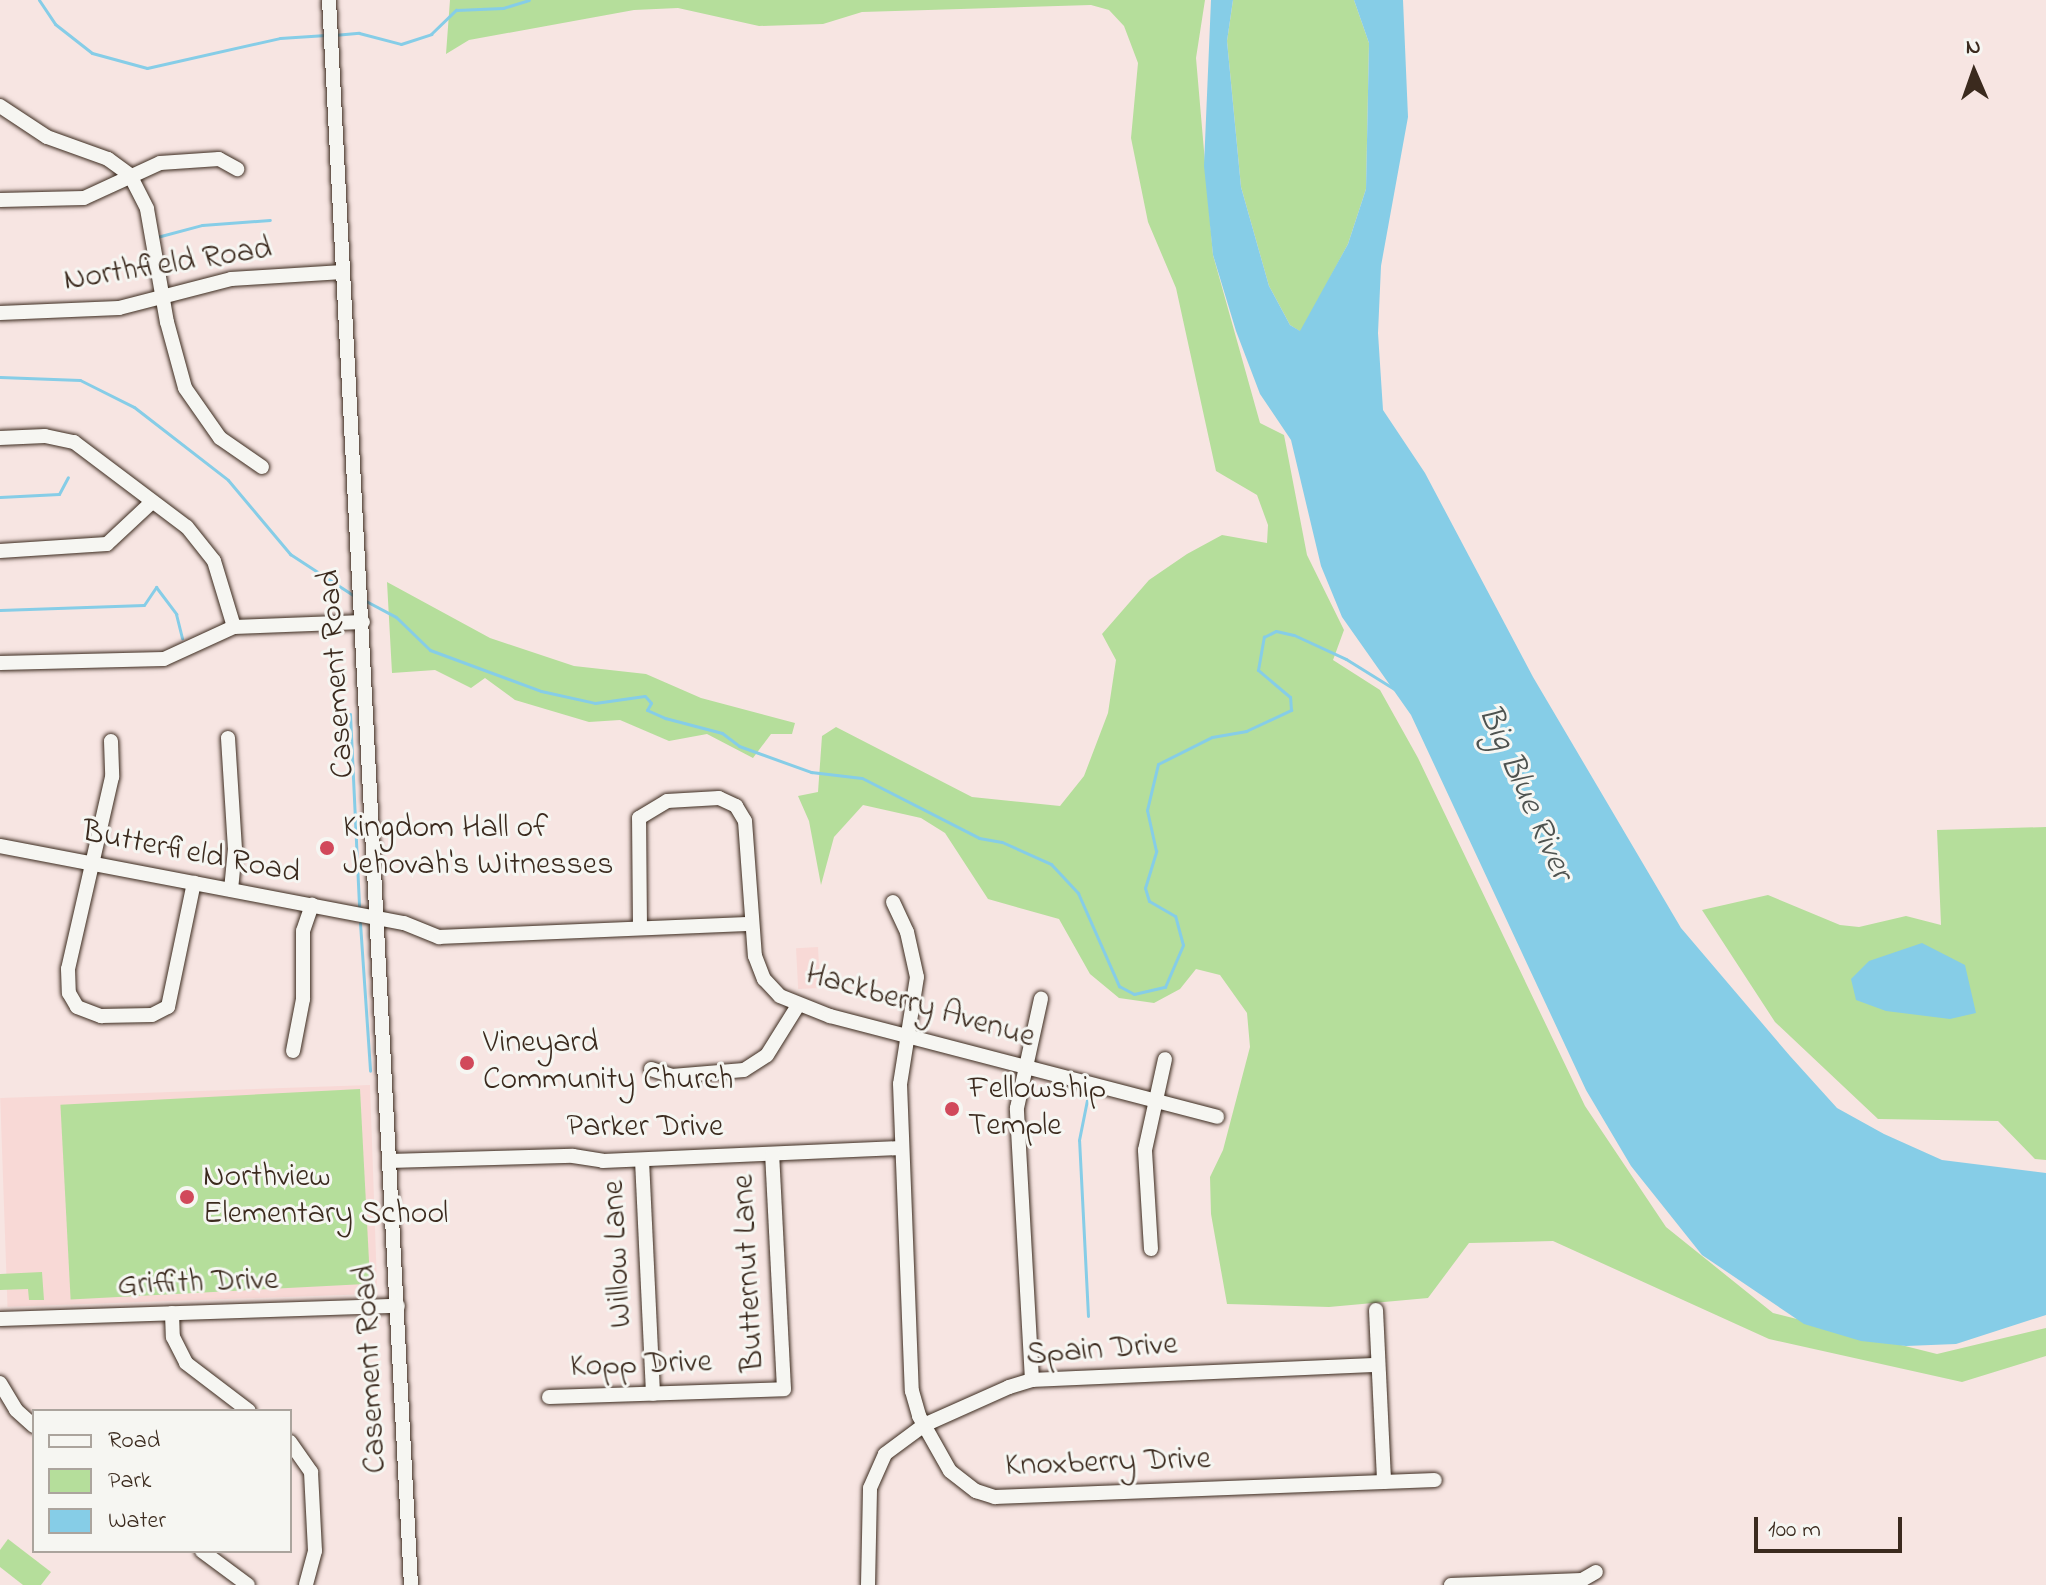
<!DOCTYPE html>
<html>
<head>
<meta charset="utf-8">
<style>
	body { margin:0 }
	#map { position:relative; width:2046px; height:1585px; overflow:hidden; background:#f7e5e2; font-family:"Indie Flower",sans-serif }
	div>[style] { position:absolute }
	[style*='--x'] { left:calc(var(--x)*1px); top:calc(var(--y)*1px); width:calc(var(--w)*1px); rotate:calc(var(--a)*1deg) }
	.built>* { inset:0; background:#f8d9d6; transform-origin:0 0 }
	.green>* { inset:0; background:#b5de9b; transform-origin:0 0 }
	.water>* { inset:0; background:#86cde7 }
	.stream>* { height:3px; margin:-1.5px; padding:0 1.5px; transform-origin:1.5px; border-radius:1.5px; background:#86cde7 }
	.roads { filter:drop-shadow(0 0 2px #3b2a1e) drop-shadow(0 0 2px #3b2a1e) }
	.minor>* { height:14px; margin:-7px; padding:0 7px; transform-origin:7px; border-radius:7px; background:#f6f6f2 }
	.dots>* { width:22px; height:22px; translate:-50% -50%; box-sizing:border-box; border:4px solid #f6f6f2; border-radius:50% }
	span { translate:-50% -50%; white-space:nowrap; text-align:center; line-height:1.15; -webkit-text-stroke:6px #f6f6f2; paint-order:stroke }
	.street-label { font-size:32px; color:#3b2a1e }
	.poi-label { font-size:32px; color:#3b2a1e }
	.left { translate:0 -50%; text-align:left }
	.water-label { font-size:34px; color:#4e5350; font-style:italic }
	.legend { position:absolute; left:32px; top:1409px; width:260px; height:144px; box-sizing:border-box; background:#f6f6f2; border:2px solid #aba49d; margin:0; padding:10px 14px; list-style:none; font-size:24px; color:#3b2a1e }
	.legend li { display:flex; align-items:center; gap:16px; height:40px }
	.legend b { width:40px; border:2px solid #aba49d }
	.north { position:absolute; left:1934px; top:32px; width:80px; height:80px; -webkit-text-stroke:6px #f6f6f2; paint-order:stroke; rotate:358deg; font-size:22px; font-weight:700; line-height:32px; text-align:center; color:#3b2a1e }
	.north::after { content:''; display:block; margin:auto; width:28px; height:36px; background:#3b2a1e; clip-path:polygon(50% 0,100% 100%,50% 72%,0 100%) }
	.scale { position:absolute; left:1754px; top:1517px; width:148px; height:36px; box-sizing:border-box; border:4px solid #3b2a1e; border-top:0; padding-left:10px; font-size:24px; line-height:28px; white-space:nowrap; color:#3b2a1e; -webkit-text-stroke:6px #f6f6f2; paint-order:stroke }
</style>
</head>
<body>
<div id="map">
	<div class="built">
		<div style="left:818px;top:947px;width:41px;height:22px;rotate:87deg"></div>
		<div style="left:370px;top:1085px;width:209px;height:370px;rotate:88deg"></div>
	</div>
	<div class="green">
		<div style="clip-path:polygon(450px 0,1205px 0,1196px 58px,1213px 255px,1260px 423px,1284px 435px,1307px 555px,1344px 630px,1333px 660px,1380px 690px,1418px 758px,1585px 1106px,1666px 1227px,1773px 1313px,1937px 1354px,2046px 1328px,2046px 1356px,1962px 1382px,1769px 1339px,1553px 1241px,1469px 1243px,1428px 1298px,1329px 1307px,1227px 1304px,1211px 1214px,1210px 1177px,1223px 1150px,1250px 1047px,1247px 1013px,1220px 975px,1196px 969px,1180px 989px,1154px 1003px,1119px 998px,1090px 974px,1059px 919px,988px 899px,945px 833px,921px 818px,863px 805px,834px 837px,821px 885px,809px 821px,798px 796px,818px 792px,822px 736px,836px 727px,972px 797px,1060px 806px,1084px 776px,1108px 713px,1116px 660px,1102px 634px,1149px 580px,1187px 554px,1222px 535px,1267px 543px,1268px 525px,1257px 495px,1216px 471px,1176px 288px,1148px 222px,1131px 138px,1138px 63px,1124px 26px,1109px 10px,1091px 5px,862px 12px,823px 24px,759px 26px,678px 8px,634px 10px,469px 40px,446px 54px)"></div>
		<div style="clip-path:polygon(1233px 0,1354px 0,1369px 43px,1366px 189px,1348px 244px,1301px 332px,1290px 325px,1269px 286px,1241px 187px,1227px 41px)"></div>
		<div style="clip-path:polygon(387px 582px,490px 638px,574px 666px,646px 674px,701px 698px,795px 723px,792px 734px,771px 734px,753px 758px,707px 734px,669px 741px,620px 720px,589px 722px,515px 700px,485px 678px,471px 688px,435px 670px,392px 673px)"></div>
		<div style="clip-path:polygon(2046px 827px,2046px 1160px,2035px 1159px,1998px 1121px,1878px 1119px,1775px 1022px,1702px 910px,1768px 895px,1840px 925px,1859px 927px,1906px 916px,1941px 925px,1937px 830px)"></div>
		<div style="left:360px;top:1089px;width:195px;height:300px;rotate:87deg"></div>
		<div style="clip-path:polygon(42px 1272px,44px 1300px,29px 1300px,28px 1289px,0 1290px,0 1274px)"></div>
		<div style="clip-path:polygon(8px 1539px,51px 1572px,41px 1585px,23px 1585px,0 1567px,0 1550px)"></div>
	</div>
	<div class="water">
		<div style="clip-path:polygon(1211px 0,1233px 0,1227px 41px,1241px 187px,1269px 286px,1290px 325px,1300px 331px,1348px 244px,1366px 189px,1369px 43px,1354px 0,1403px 0,1408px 117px,1381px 266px,1378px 333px,1383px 410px,1425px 473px,1533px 677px,1681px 928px,1790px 1056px,1837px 1108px,1884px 1134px,1942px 1160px,2046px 1173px,2046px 1315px,1956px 1344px,1906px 1346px,1861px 1341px,1804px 1324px,1702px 1255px,1631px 1166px,1586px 1090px,1411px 715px,1342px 617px,1321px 566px,1291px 440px,1260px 394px,1236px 331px,1213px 255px,1204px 166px)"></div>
		<div style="clip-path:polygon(1922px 943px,1965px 965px,1976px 1013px,1950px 1019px,1886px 1011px,1856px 1000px,1851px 979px,1869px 961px)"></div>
	</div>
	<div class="stream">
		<div style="--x:39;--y:0;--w:29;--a:56"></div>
		<div style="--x:55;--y:24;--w:47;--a:38.1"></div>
		<div style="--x:92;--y:53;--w:57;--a:15.3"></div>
		<div style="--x:147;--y:68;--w:136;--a:-12.7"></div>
		<div style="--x:280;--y:38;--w:46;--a:-3.7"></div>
		<div style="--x:334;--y:35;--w:25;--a:-5"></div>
		<div style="--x:359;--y:33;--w:43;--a:14.7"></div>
		<div style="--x:401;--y:44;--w:32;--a:-18"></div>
		<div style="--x:431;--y:34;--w:35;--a:-44"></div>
		<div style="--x:456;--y:10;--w:47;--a:-2.4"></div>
		<div style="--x:503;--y:8;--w:27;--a:-17"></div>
		<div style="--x:157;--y:237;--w:47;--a:-14.9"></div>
		<div style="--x:202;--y:225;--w:68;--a:-4.2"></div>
		<div style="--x:0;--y:377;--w:80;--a:2.1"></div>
		<div style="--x:80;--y:380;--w:60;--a:26.6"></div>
		<div style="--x:134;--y:407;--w:119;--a:37.8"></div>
		<div style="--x:228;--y:480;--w:97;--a:50"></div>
		<div style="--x:290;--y:554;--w:75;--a:33.1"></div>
		<div style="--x:0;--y:497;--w:59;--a:-2.9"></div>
		<div style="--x:59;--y:494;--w:19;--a:-62"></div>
		<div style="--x:364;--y:600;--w:36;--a:28"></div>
		<div style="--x:396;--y:617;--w:47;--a:44.1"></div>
		<div style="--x:430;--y:650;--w:118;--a:20.3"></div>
		<div style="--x:541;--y:691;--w:55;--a:12.5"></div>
		<div style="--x:595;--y:703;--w:50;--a:-8"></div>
		<div style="--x:645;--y:696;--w:9;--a:49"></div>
		<div style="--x:651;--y:703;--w:8;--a:120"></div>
		<div style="--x:647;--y:710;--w:20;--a:24"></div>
		<div style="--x:665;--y:718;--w:59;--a:14.7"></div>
		<div style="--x:722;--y:733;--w:21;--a:37"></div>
		<div style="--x:739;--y:746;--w:77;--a:19.9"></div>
		<div style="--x:811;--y:772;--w:51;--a:6.7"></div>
		<div style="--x:862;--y:778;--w:131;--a:27.1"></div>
		<div style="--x:979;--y:838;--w:23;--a:10"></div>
		<div style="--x:1002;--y:842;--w:54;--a:24.2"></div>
		<div style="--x:1051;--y:864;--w:40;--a:47"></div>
		<div style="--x:1078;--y:893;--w:102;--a:66.2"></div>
		<div style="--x:1119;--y:986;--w:17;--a:28"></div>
		<div style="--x:1134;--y:994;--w:32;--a:-13"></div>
		<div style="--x:1165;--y:987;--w:46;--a:-66.8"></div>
		<div style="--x:1183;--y:945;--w:30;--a:-105"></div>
		<div style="--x:1175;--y:916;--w:30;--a:-150"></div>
		<div style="--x:1149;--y:901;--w:14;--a:-107"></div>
		<div style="--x:1145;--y:888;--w:39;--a:-73"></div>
		<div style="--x:1156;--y:851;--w:42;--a:-102.4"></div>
		<div style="--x:1147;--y:810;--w:47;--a:-76.6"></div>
		<div style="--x:1158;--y:764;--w:60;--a:-26.6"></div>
		<div style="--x:1212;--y:737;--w:35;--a:-10"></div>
		<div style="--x:1246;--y:731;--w:50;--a:-25"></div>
		<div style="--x:1291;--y:710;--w:13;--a:-94"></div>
		<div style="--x:1290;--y:697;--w:42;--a:-139.8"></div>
		<div style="--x:1258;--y:670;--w:34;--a:-80"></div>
		<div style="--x:1264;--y:637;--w:13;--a:-27"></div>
		<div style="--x:1276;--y:631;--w:18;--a:13"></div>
		<div style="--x:1294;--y:635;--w:57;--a:24.8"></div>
		<div style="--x:1346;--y:659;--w:62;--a:31.9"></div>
		<div style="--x:0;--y:610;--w:144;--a:-2"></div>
		<div style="--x:144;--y:605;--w:22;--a:-56"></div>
		<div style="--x:156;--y:587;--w:34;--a:53"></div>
		<div style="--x:176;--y:614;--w:25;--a:76"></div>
		<div style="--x:350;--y:714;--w:192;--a:87.3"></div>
		<div style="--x:360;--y:923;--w:148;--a:86.1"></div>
		<div style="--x:1088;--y:1316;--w:176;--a:-92.9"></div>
		<div style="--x:1079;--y:1140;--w:51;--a:-78.7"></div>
	</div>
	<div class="roads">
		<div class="minor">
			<div style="--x:329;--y:0;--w:1587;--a:87.04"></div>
			<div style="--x:0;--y:106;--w:56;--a:33.4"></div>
			<div style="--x:47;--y:137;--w:65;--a:19.8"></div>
			<div style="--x:108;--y:159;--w:27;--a:36"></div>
			<div style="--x:130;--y:175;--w:38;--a:63"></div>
			<div style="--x:147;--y:209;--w:115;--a:80"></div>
			<div style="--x:167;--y:322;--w:68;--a:74.7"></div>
			<div style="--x:185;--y:388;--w:61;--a:55"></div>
			<div style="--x:220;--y:438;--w:51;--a:34.6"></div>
			<div style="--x:0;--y:200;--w:84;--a:-1.4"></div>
			<div style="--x:84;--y:198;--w:84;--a:-24.7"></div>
			<div style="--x:160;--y:163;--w:59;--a:-3.9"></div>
			<div style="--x:219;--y:159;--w:21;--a:29"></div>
			<div style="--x:0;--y:313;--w:119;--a:-2.4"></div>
			<div style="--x:119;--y:308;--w:116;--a:-14.5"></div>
			<div style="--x:231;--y:279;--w:112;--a:-3.6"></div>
			<div style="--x:0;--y:438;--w:45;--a:-2.5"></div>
			<div style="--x:45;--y:436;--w:30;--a:12"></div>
			<div style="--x:74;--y:442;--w:141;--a:37"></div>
			<div style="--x:187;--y:527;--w:43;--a:51.5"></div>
			<div style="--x:214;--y:561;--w:69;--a:73.1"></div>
			<div style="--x:0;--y:551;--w:107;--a:-3.7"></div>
			<div style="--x:107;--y:544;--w:62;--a:-43"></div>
			<div style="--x:0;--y:663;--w:164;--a:-1.4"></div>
			<div style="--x:164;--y:659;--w:77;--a:-24.6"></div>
			<div style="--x:234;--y:627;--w:129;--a:-2.2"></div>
			<div style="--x:228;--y:738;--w:111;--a:86.4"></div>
			<div style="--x:235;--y:849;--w:41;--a:95.6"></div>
			<div style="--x:111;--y:741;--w:36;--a:88"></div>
			<div style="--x:112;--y:777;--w:197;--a:102.9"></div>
			<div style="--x:68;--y:969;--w:24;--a:88"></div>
			<div style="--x:69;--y:993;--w:16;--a:60"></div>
			<div style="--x:77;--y:1007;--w:26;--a:21"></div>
			<div style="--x:101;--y:1016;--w:51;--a:-1.1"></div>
			<div style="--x:152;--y:1015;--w:18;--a:-27"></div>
			<div style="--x:168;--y:1007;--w:127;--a:-78.2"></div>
			<div style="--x:0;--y:846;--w:411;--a:10.8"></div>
			<div style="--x:404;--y:923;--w:38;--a:22"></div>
			<div style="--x:439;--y:937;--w:313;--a:-2.4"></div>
			<div style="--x:893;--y:902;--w:33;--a:65"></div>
			<div style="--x:907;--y:932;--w:46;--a:77.5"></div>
			<div style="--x:917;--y:977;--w:108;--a:99"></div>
			<div style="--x:900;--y:1084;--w:307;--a:87.8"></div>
			<div style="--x:912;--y:1391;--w:26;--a:74"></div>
			<div style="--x:919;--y:1416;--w:63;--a:60.6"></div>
			<div style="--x:950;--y:1471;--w:33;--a:38"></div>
			<div style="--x:976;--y:1491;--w:20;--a:18"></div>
			<div style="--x:995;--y:1497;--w:440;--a:-2.2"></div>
			<div style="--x:640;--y:928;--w:110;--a:-90.5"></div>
			<div style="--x:639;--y:818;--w:33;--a:-31"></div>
			<div style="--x:667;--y:801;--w:52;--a:-3.3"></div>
			<div style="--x:719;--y:798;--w:19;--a:25"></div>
			<div style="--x:736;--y:806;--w:17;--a:59"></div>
			<div style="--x:745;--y:821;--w:135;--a:85.8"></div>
			<div style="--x:755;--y:956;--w:25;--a:69"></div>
			<div style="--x:764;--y:979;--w:23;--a:47"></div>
			<div style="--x:780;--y:996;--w:54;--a:21.8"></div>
			<div style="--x:830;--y:1016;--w:400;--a:14.6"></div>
			<div style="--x:293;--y:1051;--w:53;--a:-79.1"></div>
			<div style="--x:303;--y:999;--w:68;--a:-90"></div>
			<div style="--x:303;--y:931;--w:28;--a:-71"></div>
			<div style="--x:651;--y:1069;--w:22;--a:18"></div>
			<div style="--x:672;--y:1076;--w:72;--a:-4.8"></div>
			<div style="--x:744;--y:1070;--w:27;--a:-33"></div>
			<div style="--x:767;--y:1055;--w:57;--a:-58"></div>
			<div style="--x:642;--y:1160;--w:234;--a:87.3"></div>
			<div style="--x:389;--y:1161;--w:184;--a:-1.6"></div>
			<div style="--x:573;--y:1156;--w:30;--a:9"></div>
			<div style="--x:603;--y:1161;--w:298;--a:-2.5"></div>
			<div style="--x:1151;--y:1249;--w:99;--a:-93.5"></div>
			<div style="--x:1145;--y:1150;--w:93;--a:-77.6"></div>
			<div style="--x:1376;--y:1310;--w:172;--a:87.3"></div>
			<div style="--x:172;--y:1313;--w:24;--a:88"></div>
			<div style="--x:173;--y:1337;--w:29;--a:63"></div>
			<div style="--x:186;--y:1363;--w:79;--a:37.3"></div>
			<div style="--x:0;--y:1319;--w:398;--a:-1.9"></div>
			<div style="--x:1032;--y:1380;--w:272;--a:-93.2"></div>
			<div style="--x:1017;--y:1108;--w:112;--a:-77.6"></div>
			<div style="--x:0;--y:1383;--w:31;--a:59"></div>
			<div style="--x:16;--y:1410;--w:24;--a:42"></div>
			<div style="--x:549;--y:1397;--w:235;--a:-1.9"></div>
			<div style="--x:784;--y:1389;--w:235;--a:-92.9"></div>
			<div style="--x:290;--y:1442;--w:37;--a:55"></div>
			<div style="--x:311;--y:1472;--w:79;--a:87.1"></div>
			<div style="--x:315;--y:1551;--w:35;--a:105"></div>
			<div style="--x:202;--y:1551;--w:57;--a:36.5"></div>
			<div style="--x:868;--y:1585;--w:97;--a:-88.8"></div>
			<div style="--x:870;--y:1488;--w:37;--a:-66"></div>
			<div style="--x:885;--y:1454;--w:49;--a:-36.6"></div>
			<div style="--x:924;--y:1425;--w:93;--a:-24.1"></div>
			<div style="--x:1009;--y:1387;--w:24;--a:-17"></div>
			<div style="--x:1032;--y:1380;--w:346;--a:-2.5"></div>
			<div style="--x:1451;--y:1585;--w:131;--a:-2.2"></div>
			<div style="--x:1582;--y:1580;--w:16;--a:-30"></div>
		</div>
	</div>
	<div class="dots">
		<div style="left:327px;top:848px;background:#d1495b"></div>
		<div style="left:467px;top:1063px;background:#d1495b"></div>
		<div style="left:952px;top:1109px;background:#d1495b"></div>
		<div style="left:187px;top:1197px;background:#d1495b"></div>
	</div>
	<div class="street-label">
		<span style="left:168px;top:266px;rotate:-9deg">Northfield Road</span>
		<span style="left:338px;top:674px;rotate:-94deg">Casement Road</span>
		<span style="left:191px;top:854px;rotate:11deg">Butterfield Road</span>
		<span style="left:920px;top:1007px;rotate:16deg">Hackberry Avenue</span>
		<span style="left:645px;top:1128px">Parker Drive</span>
		<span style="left:619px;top:1254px;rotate:-93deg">Willow Lane</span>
		<span style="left:750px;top:1273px;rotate:-93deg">Butternut Lane</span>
		<span style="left:198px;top:1284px;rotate:-2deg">Griffith Drive</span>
		<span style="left:1102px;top:1351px;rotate:-4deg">Spain Drive</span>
		<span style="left:641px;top:1366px;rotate:-2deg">Kopp Drive</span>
		<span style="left:372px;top:1369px;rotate:-93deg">Casement Road</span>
		<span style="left:1108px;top:1464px;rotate:-2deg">Knoxberry Drive</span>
	</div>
	<div class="poi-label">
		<span class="left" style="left:343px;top:848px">Kingdom Hall of<br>Jehovah's Witnesses</span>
		<span class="left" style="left:483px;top:1063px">Vineyard<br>Community Church</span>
		<span class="left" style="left:968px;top:1109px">Fellowship<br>Temple</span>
		<span class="left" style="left:203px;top:1197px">Northview<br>Elementary School</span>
	</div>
	<div class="water-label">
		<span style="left:1524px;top:793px;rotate:66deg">Big Blue River</span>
	</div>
	<ul class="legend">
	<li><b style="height:10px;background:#f6f6f2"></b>Road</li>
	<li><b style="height:22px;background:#b5de9b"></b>Park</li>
	<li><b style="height:22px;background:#86cde7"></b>Water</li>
	</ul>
	<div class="north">N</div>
	<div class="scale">100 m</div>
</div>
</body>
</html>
